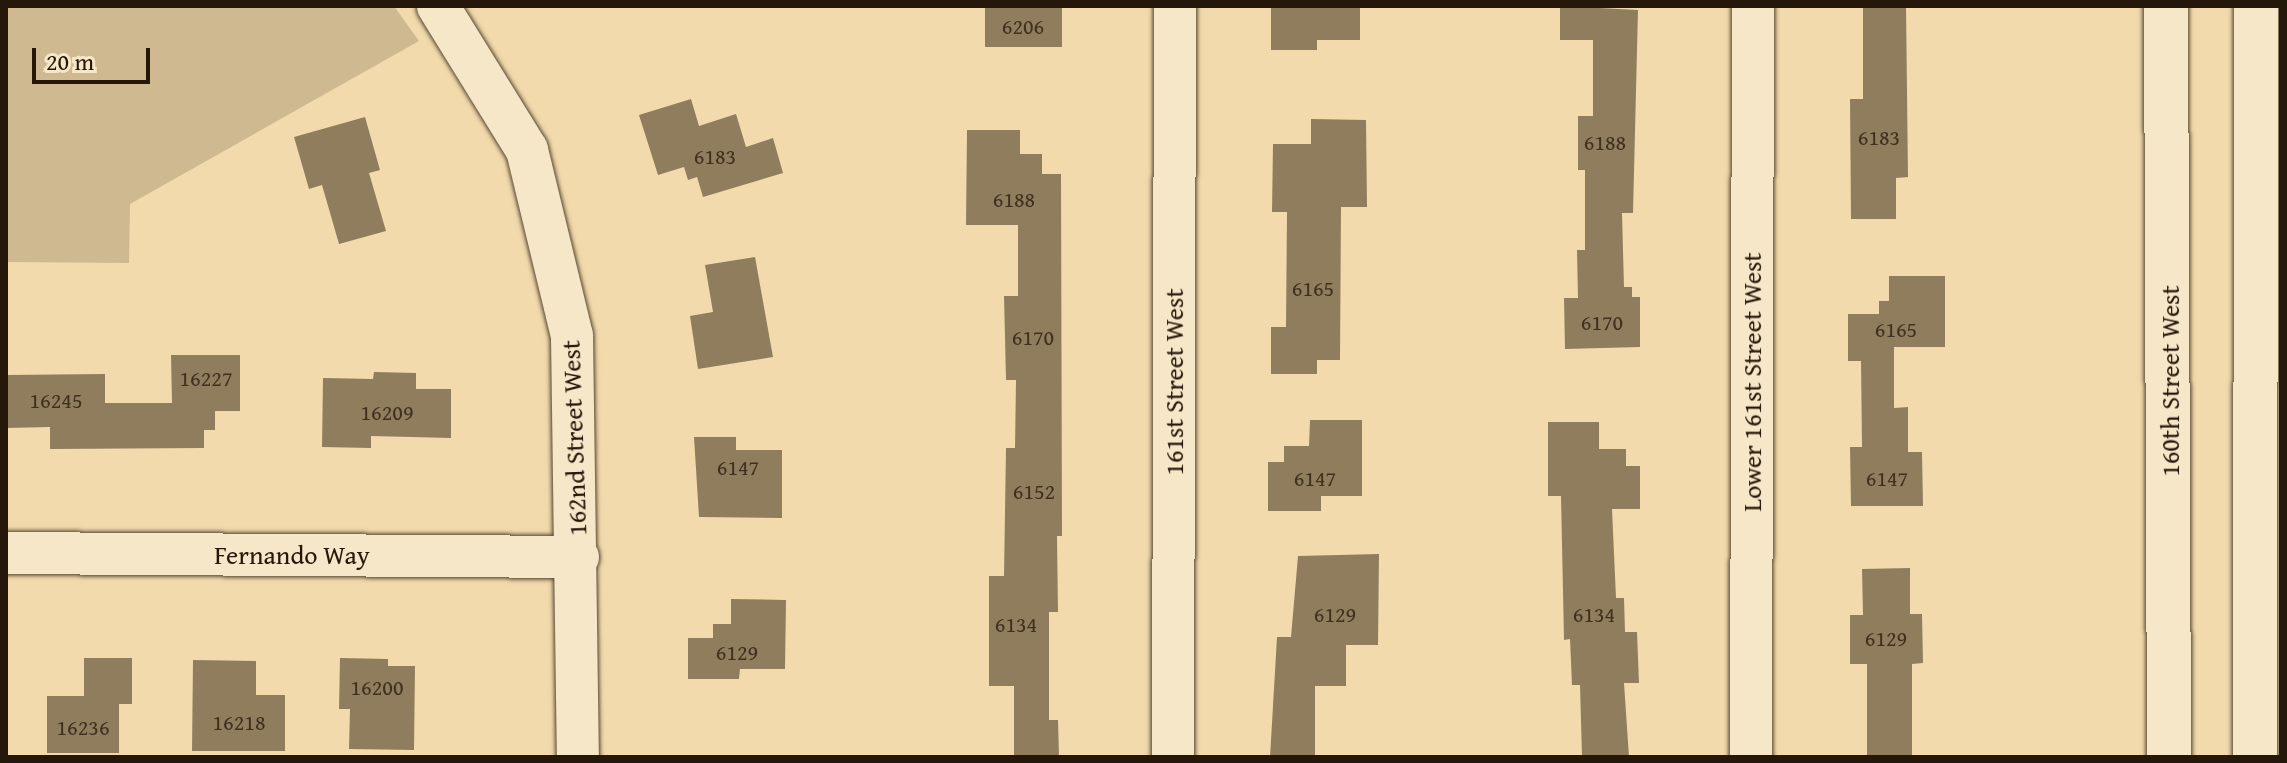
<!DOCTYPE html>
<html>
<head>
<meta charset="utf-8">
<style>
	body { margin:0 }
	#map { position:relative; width:2287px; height:763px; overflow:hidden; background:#f2daac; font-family:"Gentium Book Plus",serif }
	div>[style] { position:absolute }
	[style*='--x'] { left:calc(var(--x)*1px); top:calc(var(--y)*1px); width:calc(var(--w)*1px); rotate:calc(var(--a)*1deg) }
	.green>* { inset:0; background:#cfb990 }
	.building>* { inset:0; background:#907d5e; transform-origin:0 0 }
	.roads { filter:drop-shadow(0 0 2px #584832) drop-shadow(0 0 2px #584832) }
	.minor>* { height:42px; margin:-21px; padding:0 21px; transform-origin:21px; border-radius:21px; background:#f7e7c9 }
	.secondary>* { height:44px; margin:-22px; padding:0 22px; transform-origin:22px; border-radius:22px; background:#f7e7c9 }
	span { translate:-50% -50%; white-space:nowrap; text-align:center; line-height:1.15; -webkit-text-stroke:7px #f7e7c9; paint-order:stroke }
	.number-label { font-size:22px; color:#40311f }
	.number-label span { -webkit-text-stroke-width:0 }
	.street-label { font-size:26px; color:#25180a }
	.frame { position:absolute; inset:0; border:8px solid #25180a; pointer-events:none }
	.scale { position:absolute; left:32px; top:48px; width:118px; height:36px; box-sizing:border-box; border:4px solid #25180a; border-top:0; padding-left:10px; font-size:24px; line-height:28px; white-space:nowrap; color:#25180a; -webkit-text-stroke:6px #f7e7c9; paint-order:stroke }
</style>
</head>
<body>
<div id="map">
	<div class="green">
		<div style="clip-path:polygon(6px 6px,394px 6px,419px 41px,130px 204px,129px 263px,6px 262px)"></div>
	</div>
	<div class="building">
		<div style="left:985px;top:6px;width:77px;height:41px"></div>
		<div style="clip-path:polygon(1271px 6px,1360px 6px,1360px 40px,1317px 40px,1317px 50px,1271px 50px)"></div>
		<div style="clip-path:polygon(1560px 6px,1638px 10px,1633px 213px,1622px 213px,1624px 287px,1632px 287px,1632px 297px,1640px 297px,1640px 347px,1565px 349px,1564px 298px,1578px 298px,1577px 250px,1585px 250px,1585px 170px,1578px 170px,1578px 116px,1593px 116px,1593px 40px,1560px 40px)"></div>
		<div style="clip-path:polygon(1863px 6px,1906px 6px,1908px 177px,1896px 178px,1896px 219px,1851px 219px,1850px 99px,1863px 99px)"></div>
		<div style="clip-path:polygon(691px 99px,699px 126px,736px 114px,746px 147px,773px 138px,783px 173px,703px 197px,697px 177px,688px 180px,684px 167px,658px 175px,639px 115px)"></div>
		<div style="clip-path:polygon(365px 117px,380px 170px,369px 173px,386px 231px,339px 244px,322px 185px,309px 189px,294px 137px)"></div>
		<div style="clip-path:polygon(1311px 119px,1366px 120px,1367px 207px,1341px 207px,1340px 360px,1317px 360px,1317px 374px,1271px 374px,1271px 327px,1286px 327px,1287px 212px,1272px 212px,1273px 144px,1311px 144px)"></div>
		<div style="clip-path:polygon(967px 130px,1020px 130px,1020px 154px,1042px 154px,1042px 174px,1061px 174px,1062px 536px,1057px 536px,1058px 612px,1049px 612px,1049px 720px,1058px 720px,1059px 757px,1014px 757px,1014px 686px,989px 686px,989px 576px,1004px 576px,1006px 448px,1015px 448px,1016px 380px,1006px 380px,1004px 296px,1018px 296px,1018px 225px,966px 225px)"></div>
		<div style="clip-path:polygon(755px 257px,773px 357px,698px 369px,690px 316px,713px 312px,705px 265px)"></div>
		<div style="clip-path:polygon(1889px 276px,1945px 276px,1945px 347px,1894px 347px,1894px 408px,1908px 407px,1908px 452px,1922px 452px,1923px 506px,1851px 506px,1850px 447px,1862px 447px,1861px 361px,1848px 361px,1848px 314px,1879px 314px,1879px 301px,1889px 301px)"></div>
		<div style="clip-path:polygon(171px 355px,240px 355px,240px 411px,215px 411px,215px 430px,204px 430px,204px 448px,50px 449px,50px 427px,6px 428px,6px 375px,105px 374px,105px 403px,172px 403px)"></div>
		<div style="clip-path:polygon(374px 372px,416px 373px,416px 389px,451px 389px,451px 438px,371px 436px,371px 448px,322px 447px,323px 378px,373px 379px)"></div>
		<div style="clip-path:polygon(1310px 420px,1362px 420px,1362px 496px,1321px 496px,1321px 511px,1268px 511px,1268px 462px,1284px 462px,1284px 446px,1309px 446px)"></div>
		<div style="clip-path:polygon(1548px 422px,1599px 422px,1599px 449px,1626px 449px,1626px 466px,1640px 466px,1640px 509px,1612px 509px,1616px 598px,1624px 598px,1625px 632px,1637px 632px,1639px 683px,1624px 683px,1629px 757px,1582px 757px,1580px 685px,1572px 685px,1570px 639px,1564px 640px,1561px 496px,1548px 496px)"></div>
		<div style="clip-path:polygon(694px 437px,736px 437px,736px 450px,782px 450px,782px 518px,699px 517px)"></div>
		<div style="clip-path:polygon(1379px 554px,1378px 645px,1346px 645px,1346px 686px,1315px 686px,1315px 757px,1270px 757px,1277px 637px,1291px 637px,1298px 556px)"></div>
		<div style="clip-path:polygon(1910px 568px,1910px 614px,1922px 614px,1923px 663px,1912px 664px,1912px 757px,1867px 757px,1867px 664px,1850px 664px,1850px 615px,1863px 615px,1862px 569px)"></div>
		<div style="clip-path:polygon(731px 599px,786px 600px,785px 669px,740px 669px,739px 679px,688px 679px,688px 638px,713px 638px,713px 624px,731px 624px)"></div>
		<div style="clip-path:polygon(84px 658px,132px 658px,132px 704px,119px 704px,119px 753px,47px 753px,47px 696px,84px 696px)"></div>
		<div style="clip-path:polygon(340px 658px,388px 659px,388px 666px,415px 666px,414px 750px,349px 749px,350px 709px,339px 709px)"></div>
		<div style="clip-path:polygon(193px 660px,256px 661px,256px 695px,285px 695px,285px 751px,192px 751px)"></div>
	</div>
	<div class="roads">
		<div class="minor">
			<div style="--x:438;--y:6;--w:169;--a:58.3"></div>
			<div style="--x:527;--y:150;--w:191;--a:76.4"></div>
			<div style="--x:572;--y:336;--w:421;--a:89.2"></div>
			<div style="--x:6;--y:553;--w:572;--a:0.4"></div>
			<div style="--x:1173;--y:757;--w:751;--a:-89.85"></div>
			<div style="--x:1751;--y:757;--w:751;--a:-89.85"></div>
		</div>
		<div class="secondary">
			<div style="--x:2166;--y:6;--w:751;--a:89.77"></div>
			<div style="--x:2255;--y:757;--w:751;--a:-89.92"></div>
		</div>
	</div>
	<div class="number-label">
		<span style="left:1023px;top:27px">6206</span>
		<span style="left:1879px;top:138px">6183</span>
		<span style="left:1605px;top:143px">6188</span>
		<span style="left:715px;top:157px">6183</span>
		<span style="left:1014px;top:200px">6188</span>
		<span style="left:1313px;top:289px">6165</span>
		<span style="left:1602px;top:323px">6170</span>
		<span style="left:1896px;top:330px">6165</span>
		<span style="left:1033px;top:338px">6170</span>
		<span style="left:206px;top:379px">16227</span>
		<span style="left:56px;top:401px">16245</span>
		<span style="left:387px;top:413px">16209</span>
		<span style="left:738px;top:468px">6147</span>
		<span style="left:1315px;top:479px">6147</span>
		<span style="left:1887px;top:479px">6147</span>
		<span style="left:1034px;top:492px">6152</span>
		<span style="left:1335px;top:615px">6129</span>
		<span style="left:1594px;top:615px">6134</span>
		<span style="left:1016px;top:625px">6134</span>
		<span style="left:1886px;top:639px">6129</span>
		<span style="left:737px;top:653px">6129</span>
		<span style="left:377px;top:688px">16200</span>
		<span style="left:239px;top:723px">16218</span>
		<span style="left:83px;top:728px">16236</span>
	</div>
	<div class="street-label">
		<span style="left:2170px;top:381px;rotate:-90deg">160th Street West</span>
		<span style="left:1174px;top:382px;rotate:-90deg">161st Street West</span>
		<span style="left:1752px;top:382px;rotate:-90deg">Lower 161st Street West</span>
		<span style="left:574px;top:438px;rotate:-92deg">162nd Street West</span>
		<span style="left:292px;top:555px">Fernando Way</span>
	</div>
	<div class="frame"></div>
	<div class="scale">20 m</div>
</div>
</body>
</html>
